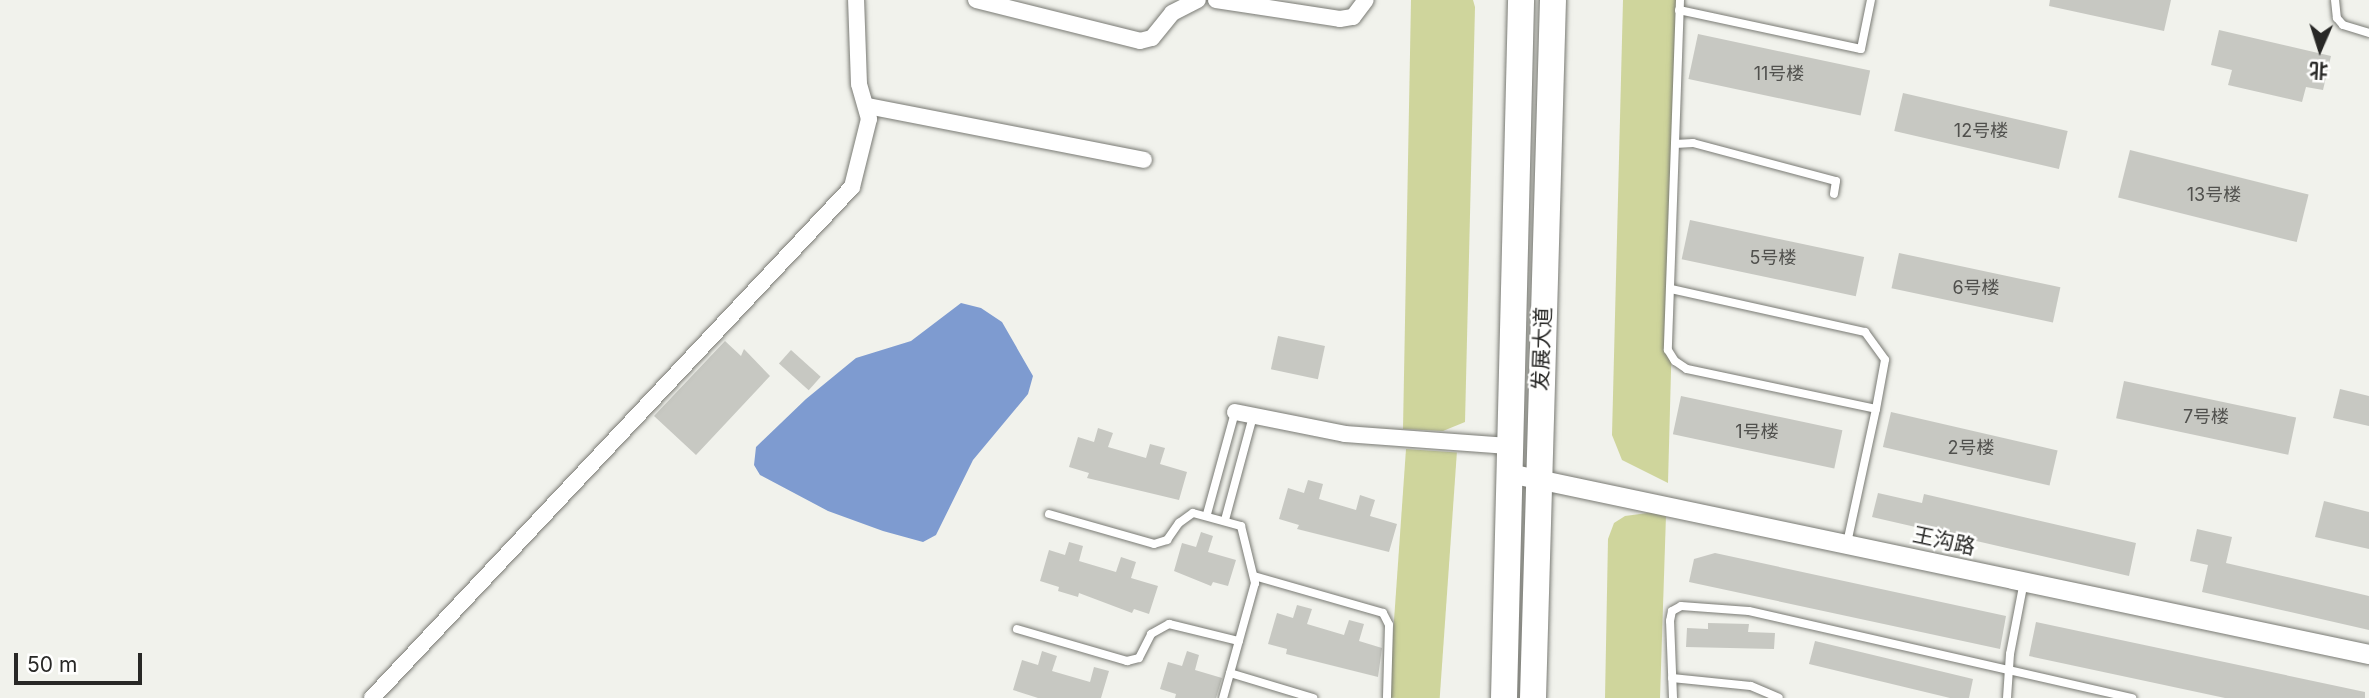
<!DOCTYPE html>
<html>
<head>
<meta charset="utf-8">
<style>
	body { margin:0 }
	#map { position:relative; width:2369px; height:698px; overflow:hidden; background:#f1f2ec; font-family:Inter,"Noto Sans SC",sans-serif }
	div>[style] { position:absolute }
	[style*='--x'] { left:calc(var(--x)*1px); top:calc(var(--y)*1px); width:calc(var(--w)*1px); rotate:calc(var(--a)*1deg) }
	.green>* { inset:0; background:#cfd59c; transform-origin:0 0 }
	.water>* { inset:0; background:#7e9bd0 }
	.building>* { inset:0; background:#c7c8c2; transform-origin:0 0 }
	.roads { filter:drop-shadow(0 0 2px #797a74) drop-shadow(0 0 2px #797a74) }
	.service>* { height:8px; margin:-4px; padding:0 4px; transform-origin:4px; border-radius:4px; background:#fff }
	.minor>* { height:16px; margin:-8px; padding:0 8px; transform-origin:8px; border-radius:8px; background:#fff }
	.tertiary>* { height:19px; margin:-9.5px; padding:0 9.5px; transform-origin:9.5px; border-radius:9.5px; background:#fff }
	.primary>* { height:26px; margin:-13px; padding:0 13px; transform-origin:13px; border-radius:13px; background:#fff }
	span { translate:-50% -50%; white-space:nowrap; text-align:center; line-height:1.15; -webkit-text-stroke:5px #fffffe; paint-order:stroke }
	.number-label { font-size:18px; color:#50504d }
	.number-label span { -webkit-text-stroke-width:0 }
	.street-label { font-size:21px; color:#282826 }
	.north { position:absolute; left:2285px; top:14px; width:70px; height:70px; -webkit-text-stroke:5px #fffffe; paint-order:stroke; rotate:183deg; font-size:19px; font-weight:700; line-height:28px; text-align:center; color:#282826 }
	.north::after { content:''; display:block; margin:auto; width:24px; height:32px; background:#282826; clip-path:polygon(50% 0,100% 100%,50% 72%,0 100%) }
	.scale { position:absolute; left:14px; top:653px; width:128px; height:32px; box-sizing:border-box; border:4px solid #282826; border-top:0; padding-left:9px; font-size:21px; line-height:24px; white-space:nowrap; color:#282826; -webkit-text-stroke:5px #fffffe; paint-order:stroke }
</style>
</head>
<body>
<div id="map">
	<div class="green">
		<div style="clip-path:polygon(1411px 0,1473px 0,1475px 7px,1465px 422px,1443px 431px,1403px 429px)"></div>
		<div style="clip-path:polygon(1623px 0,1681px 0,1668px 483px,1622px 460px,1612px 435px)"></div>
		<div style="left:1406px;top:449px;width:51px;height:249px;rotate:4deg"></div>
		<div style="clip-path:polygon(1655px 512px,1666px 515px,1660px 698px,1605px 698px,1608px 539px,1614px 523px,1625px 516px)"></div>
	</div>
	<div class="water">
		<div style="clip-path:polygon(961px 303px,981px 308px,1002px 322px,1033px 376px,1028px 394px,973px 460px,936px 535px,923px 542px,883px 531px,828px 511px,760px 475px,754px 465px,756px 447px,806px 399px,856px 358px,911px 341px)"></div>
	</div>
	<div class="building">
		<div style="clip-path:polygon(2050px 0,2171px 0,2164px 31px,2049px 6px)"></div>
		<div style="clip-path:polygon(2219px 30px,2331px 56px,2323px 90px,2306px 87px,2302px 102px,2228px 85px,2232px 70px,2211px 65px)"></div>
		<div style="left:1698px;top:34px;width:176px;height:46px;rotate:12deg"></div>
		<div style="left:1903px;top:93px;width:169px;height:39px;rotate:13deg"></div>
		<div style="left:2130px;top:150px;width:184px;height:49px;rotate:14deg"></div>
		<div style="left:1690px;top:220px;width:178px;height:40px;rotate:12deg"></div>
		<div style="left:1899px;top:253px;width:165px;height:36px;rotate:12deg"></div>
		<div style="left:1278px;top:336px;width:48px;height:34px;rotate:12deg"></div>
		<div style="clip-path:polygon(725px 341px,741px 356px,744px 349px,770px 376px,696px 455px,654px 416px)"></div>
		<div style="left:791px;top:350px;width:40px;height:18px;rotate:42deg"></div>
		<div style="left:2124px;top:381px;width:176px;height:38px;rotate:12deg"></div>
		<div style="clip-path:polygon(2340px 389px,2369px 396px,2369px 426px,2333px 418px)"></div>
		<div style="left:1681px;top:396px;width:165px;height:39px;rotate:12deg"></div>
		<div style="left:1891px;top:412px;width:171px;height:36px;rotate:13deg"></div>
		<div style="clip-path:polygon(1098px 428px,1113px 433px,1108px 447px,1146px 458px,1150px 444px,1165px 448px,1160px 464px,1187px 472px,1179px 500px,1087px 478px,1089px 473px,1069px 467px,1078px 437px,1094px 442px)"></div>
		<div style="clip-path:polygon(1308px 480px,1323px 484px,1319px 499px,1356px 510px,1360px 495px,1375px 500px,1370px 516px,1397px 524px,1389px 552px,1297px 529px,1299px 525px,1279px 519px,1288px 488px,1304px 493px)"></div>
		<div style="clip-path:polygon(1878px 493px,1922px 503px,1924px 494px,2136px 543px,2129px 576px,1872px 517px)"></div>
		<div style="clip-path:polygon(2324px 501px,2369px 512px,2369px 549px,2315px 537px)"></div>
		<div style="clip-path:polygon(2197px 529px,2232px 537px,2226px 563px,2369px 596px,2369px 630px,2202px 592px,2208px 565px,2190px 561px)"></div>
		<div style="clip-path:polygon(1201px 532px,1213px 536px,1208px 552px,1236px 560px,1228px 586px,1213px 582px,1211px 586px,1174px 571px,1182px 543px,1196px 547px)"></div>
		<div style="clip-path:polygon(1069px 542px,1083px 546px,1079px 561px,1116px 572px,1121px 557px,1136px 562px,1131px 578px,1158px 586px,1149px 614px,1134px 609px,1132px 613px,1079px 593px,1078px 597px,1058px 591px,1059px 587px,1040px 581px,1049px 550px,1065px 555px)"></div>
		<div style="clip-path:polygon(1715px 553px,2006px 616px,2000px 649px,1689px 582px,1694px 559px)"></div>
		<div style="clip-path:polygon(1297px 605px,1312px 609px,1307px 624px,1344px 635px,1349px 620px,1364px 624px,1359px 641px,1382px 648px,1378px 677px,1286px 654px,1287px 649px,1268px 644px,1277px 613px,1293px 618px)"></div>
		<div style="clip-path:polygon(2036px 622px,2365px 692px,2365px 698px,2225px 698px,2029px 656px)"></div>
		<div style="clip-path:polygon(1708px 623px,1749px 624px,1748px 632px,1775px 633px,1774px 649px,1686px 647px,1687px 628px,1708px 629px)"></div>
		<div style="clip-path:polygon(1815px 641px,1973px 679px,1969px 698px,1950px 698px,1809px 664px)"></div>
		<div style="clip-path:polygon(1042px 651px,1057px 656px,1052px 671px,1090px 682px,1094px 667px,1109px 671px,1101px 698px,1038px 698px,1013px 690px,1022px 660px,1038px 665px)"></div>
		<div style="clip-path:polygon(1187px 651px,1199px 655px,1195px 670px,1222px 678px,1216px 698px,1175px 698px,1176px 694px,1160px 689px,1168px 662px,1182px 666px)"></div>
	</div>
	<div class="roads">
		<div class="service">
			<div style="--x:1680;--y:0;--w:350;--a:92"></div>
			<div style="--x:1668;--y:350;--w:13;--a:58"></div>
			<div style="--x:1675;--y:361;--w:14;--a:34"></div>
			<div style="--x:1687;--y:369;--w:193;--a:11.9"></div>
			<div style="--x:1876;--y:409;--w:137;--a:102.2"></div>
			<div style="--x:2335;--y:0;--w:18;--a:84"></div>
			<div style="--x:2337;--y:18;--w:9;--a:49"></div>
			<div style="--x:2343;--y:25;--w:27;--a:17"></div>
			<div style="--x:1679;--y:10;--w:186;--a:12.1"></div>
			<div style="--x:1861;--y:49;--w:50;--a:-78.5"></div>
			<div style="--x:1675;--y:144;--w:18;--a:-3"></div>
			<div style="--x:1693;--y:143;--w:148;--a:14.9"></div>
			<div style="--x:1836;--y:181;--w:13;--a:99"></div>
			<div style="--x:1671;--y:289;--w:199;--a:12.5"></div>
			<div style="--x:1865;--y:332;--w:34;--a:54"></div>
			<div style="--x:1885;--y:360;--w:50;--a:100.4"></div>
			<div style="--x:1049;--y:514;--w:109;--a:15.9"></div>
			<div style="--x:1154;--y:544;--w:14;--a:-17"></div>
			<div style="--x:1167;--y:540;--w:21;--a:-55"></div>
			<div style="--x:1179;--y:523;--w:17;--a:-36"></div>
			<div style="--x:1193;--y:513;--w:50;--a:15.2"></div>
			<div style="--x:1241;--y:526;--w:59;--a:76.2"></div>
			<div style="--x:1255;--y:583;--w:119;--a:105.5"></div>
			<div style="--x:1207;--y:514;--w:106;--a:-74.6"></div>
			<div style="--x:1225;--y:520;--w:108;--a:-74.9"></div>
			<div style="--x:1254;--y:576;--w:134;--a:16"></div>
			<div style="--x:1383;--y:613;--w:13;--a:63"></div>
			<div style="--x:1389;--y:625;--w:73;--a:91.6"></div>
			<div style="--x:1017;--y:629;--w:115;--a:16.2"></div>
			<div style="--x:1127;--y:661;--w:12;--a:-14"></div>
			<div style="--x:1139;--y:658;--w:27;--a:-63"></div>
			<div style="--x:1151;--y:634;--w:21;--a:-29"></div>
			<div style="--x:1169;--y:624;--w:72;--a:13.7"></div>
			<div style="--x:1230;--y:673;--w:87;--a:16.8"></div>
			<div style="--x:1672;--y:678;--w:79;--a:5.8"></div>
			<div style="--x:1751;--y:686;--w:30;--a:23"></div>
			<div style="--x:1673;--y:698;--w:77;--a:-92.2"></div>
			<div style="--x:1670;--y:621;--w:10;--a:-79"></div>
			<div style="--x:1672;--y:611;--w:10;--a:-29"></div>
			<div style="--x:1681;--y:606;--w:68;--a:4.2"></div>
			<div style="--x:1749;--y:611;--w:393;--a:12.8"></div>
			<div style="--x:2007;--y:698;--w:44;--a:-86.1"></div>
			<div style="--x:2010;--y:654;--w:74;--a:-79.1"></div>
		</div>
		<div class="minor">
			<div style="--x:976;--y:0;--w:169;--a:14"></div>
			<div style="--x:1140;--y:41;--w:12;--a:-14"></div>
			<div style="--x:1152;--y:38;--w:32;--a:-51"></div>
			<div style="--x:1172;--y:13;--w:29;--a:-27"></div>
			<div style="--x:1216;--y:0;--w:125;--a:8.7"></div>
			<div style="--x:1340;--y:19;--w:13;--a:-9"></div>
			<div style="--x:1353;--y:17;--w:21;--a:-53"></div>
			<div style="--x:867;--y:106;--w:282;--a:11"></div>
			<div style="--x:1235;--y:412;--w:112;--a:11.3"></div>
			<div style="--x:1345;--y:434;--w:164;--a:4.2"></div>
			<div style="--x:372;--y:698;--w:701;--a:-46.79"></div>
			<div style="--x:852;--y:187;--w:70;--a:-76"></div>
			<div style="--x:869;--y:119;--w:36;--a:-106"></div>
			<div style="--x:859;--y:84;--w:84;--a:-92"></div>
		</div>
		<div class="tertiary">
			<div style="--x:1509;--y:473;--w:879;--a:11.89"></div>
		</div>
		<div class="primary">
			<div style="--x:1504;--y:698;--w:698;--a:-88.6"></div>
			<div style="--x:1533;--y:698;--w:698;--a:-88.36"></div>
		</div>
	</div>
	<div class="number-label">
		<span style="left:1779px;top:74px">11号楼</span>
		<span style="left:1981px;top:131px">12号楼</span>
		<span style="left:2214px;top:195px">13号楼</span>
		<span style="left:1773px;top:258px">5号楼</span>
		<span style="left:1976px;top:288px">6号楼</span>
		<span style="left:2206px;top:417px">7号楼</span>
		<span style="left:1757px;top:432px">1号楼</span>
		<span style="left:1971px;top:448px">2号楼</span>
	</div>
	<div class="street-label">
		<span style="left:1542px;top:349px;rotate:-88deg">发展大道</span>
		<span style="left:1944px;top:541px;rotate:12deg">王沟路</span>
	</div>
	<div class="north">北</div>
	<div class="scale">50 m</div>
</div>
</body>
</html>
